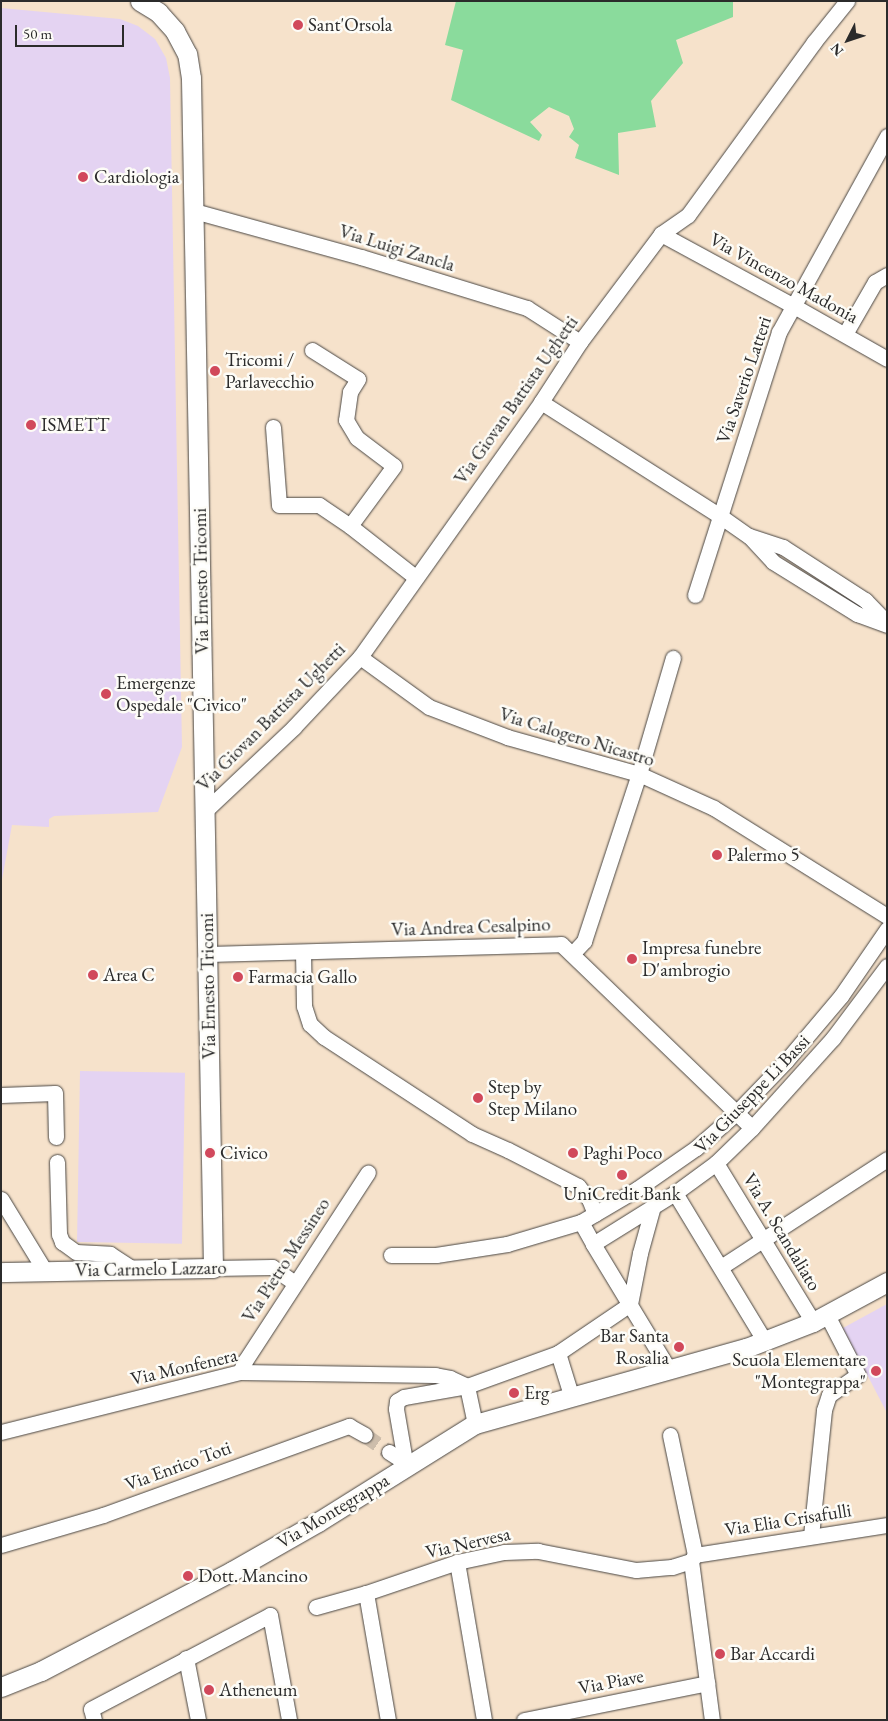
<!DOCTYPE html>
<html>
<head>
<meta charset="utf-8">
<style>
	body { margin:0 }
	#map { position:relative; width:888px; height:1721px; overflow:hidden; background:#f6e2cb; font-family:"EB Garamond",serif }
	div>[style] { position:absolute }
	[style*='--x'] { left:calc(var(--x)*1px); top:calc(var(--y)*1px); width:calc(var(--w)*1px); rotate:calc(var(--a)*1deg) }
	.built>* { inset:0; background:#e4d3f2; transform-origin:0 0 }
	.green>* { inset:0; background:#8adb9c }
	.minor-tunnel>* { height:15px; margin-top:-7.5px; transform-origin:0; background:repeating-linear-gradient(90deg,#cdbdab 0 15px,transparent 0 23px) }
	.roads { filter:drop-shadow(0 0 1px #494643) drop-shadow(0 0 1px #494643) }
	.minor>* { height:15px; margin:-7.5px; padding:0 7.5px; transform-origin:7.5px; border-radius:7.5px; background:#fff }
	.tertiary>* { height:19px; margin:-9.5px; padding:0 9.5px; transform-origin:9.5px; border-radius:9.5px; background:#fff }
	.dots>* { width:14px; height:14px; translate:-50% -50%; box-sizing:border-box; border:2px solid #fdfcf7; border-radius:50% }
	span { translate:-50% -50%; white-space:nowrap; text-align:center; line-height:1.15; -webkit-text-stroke:5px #fdfcf7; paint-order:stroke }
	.poi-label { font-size:19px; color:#2b2b2b }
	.left { translate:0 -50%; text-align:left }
	.right { translate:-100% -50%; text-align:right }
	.street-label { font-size:19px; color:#2b2b2b }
	.frame { position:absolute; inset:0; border:2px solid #2b2b2b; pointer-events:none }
	.north { position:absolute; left:823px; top:15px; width:50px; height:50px; -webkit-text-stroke:4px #fdfcf7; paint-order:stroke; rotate:229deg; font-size:14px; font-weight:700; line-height:20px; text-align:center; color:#2b2b2b }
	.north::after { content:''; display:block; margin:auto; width:18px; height:22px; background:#2b2b2b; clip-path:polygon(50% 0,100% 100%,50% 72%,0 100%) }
	.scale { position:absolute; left:15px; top:25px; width:109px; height:22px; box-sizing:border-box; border:2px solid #2b2b2b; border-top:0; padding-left:6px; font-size:15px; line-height:18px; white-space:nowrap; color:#2b2b2b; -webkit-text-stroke:4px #fdfcf7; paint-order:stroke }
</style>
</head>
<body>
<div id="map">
	<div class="built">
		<div style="clip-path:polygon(1px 8px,120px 19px,138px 26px,155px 39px,166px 58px,170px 78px,182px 747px,158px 812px,54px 816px,49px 819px,49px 827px,12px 825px,1px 885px)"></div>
		<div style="left:80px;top:1071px;width:105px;height:171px;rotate:1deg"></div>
		<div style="clip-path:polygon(887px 1304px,887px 1413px,843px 1328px)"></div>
	</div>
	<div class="green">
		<div style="clip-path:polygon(456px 1px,733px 1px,733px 17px,676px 40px,683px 63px,651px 101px,656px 127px,618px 133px,619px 175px,575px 158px,579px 145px,569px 137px,574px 129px,569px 116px,549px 107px,530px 122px,542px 135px,539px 141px,451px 100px,463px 50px,445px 45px)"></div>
	</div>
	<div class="minor-tunnel">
		<div style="--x:365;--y:1435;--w:29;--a:35"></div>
	</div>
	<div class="roads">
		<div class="minor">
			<div style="--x:194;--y:211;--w:173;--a:15.4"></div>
			<div style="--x:361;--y:257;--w:174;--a:17.1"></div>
			<div style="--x:527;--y:308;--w:63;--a:32.7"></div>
			<div style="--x:661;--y:234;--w:149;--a:28.5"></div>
			<div style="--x:792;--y:305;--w:109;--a:29.6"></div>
			<div style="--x:845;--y:334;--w:60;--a:-60"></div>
			<div style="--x:875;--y:282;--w:14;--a:-30"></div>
			<div style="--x:312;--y:350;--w:54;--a:32.2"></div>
			<div style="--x:358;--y:379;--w:15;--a:122"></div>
			<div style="--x:350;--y:392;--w:28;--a:98"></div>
			<div style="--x:346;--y:420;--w:21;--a:59"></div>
			<div style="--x:357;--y:438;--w:46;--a:37.1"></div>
			<div style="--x:394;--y:466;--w:74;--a:126.3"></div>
			<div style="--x:541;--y:402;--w:212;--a:32.5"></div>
			<div style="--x:720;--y:516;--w:35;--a:35"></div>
			<div style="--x:749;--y:536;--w:35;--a:47"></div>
			<div style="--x:773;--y:562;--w:99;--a:31.8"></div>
			<div style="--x:857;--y:614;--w:32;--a:20"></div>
			<div style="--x:273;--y:427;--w:78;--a:85.6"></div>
			<div style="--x:279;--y:505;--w:40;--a:0"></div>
			<div style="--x:319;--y:505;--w:37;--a:34"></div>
			<div style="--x:350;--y:526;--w:83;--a:38.1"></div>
			<div style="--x:749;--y:536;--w:36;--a:18"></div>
			<div style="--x:783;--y:547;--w:98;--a:32.9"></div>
			<div style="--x:865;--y:600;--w:32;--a:46"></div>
			<div style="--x:695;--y:595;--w:276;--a:-72.3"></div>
			<div style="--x:779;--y:332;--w:224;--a:-61.1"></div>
			<div style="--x:360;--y:657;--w:85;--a:35.9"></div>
			<div style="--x:429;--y:707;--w:84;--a:21"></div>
			<div style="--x:507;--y:737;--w:137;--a:15.7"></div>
			<div style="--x:639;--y:774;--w:82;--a:24.4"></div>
			<div style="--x:714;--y:808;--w:204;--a:32"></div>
			<div style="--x:205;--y:811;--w:122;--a:-43.3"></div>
			<div style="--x:294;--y:727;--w:96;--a:-46.7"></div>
			<div style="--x:360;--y:657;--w:313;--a:-54.6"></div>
			<div style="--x:541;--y:402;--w:72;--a:-57"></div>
			<div style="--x:580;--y:342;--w:135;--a:-53.1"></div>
			<div style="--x:661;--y:234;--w:33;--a:-35"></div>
			<div style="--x:688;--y:215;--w:214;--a:-53.9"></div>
			<div style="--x:814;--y:42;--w:53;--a:-51.2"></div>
			<div style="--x:303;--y:952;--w:54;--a:88.9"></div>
			<div style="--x:304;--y:1006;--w:19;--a:72"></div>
			<div style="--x:310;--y:1024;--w:19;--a:43"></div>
			<div style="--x:324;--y:1037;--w:177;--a:33.2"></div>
			<div style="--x:472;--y:1134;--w:39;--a:24"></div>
			<div style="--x:508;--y:1150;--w:79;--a:27.2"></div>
			<div style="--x:578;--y:1186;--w:17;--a:50"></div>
			<div style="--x:589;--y:1199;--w:16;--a:68"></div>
			<div style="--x:207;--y:954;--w:354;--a:-1.6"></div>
			<div style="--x:561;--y:944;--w:265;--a:43.9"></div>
			<div style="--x:572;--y:954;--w:18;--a:-47"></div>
			<div style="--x:584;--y:941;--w:176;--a:-71.8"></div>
			<div style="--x:639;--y:774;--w:121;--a:-73.7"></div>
			<div style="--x:1;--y:1095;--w:54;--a:-2.1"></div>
			<div style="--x:55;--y:1093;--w:44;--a:88.7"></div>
			<div style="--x:57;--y:1162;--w:72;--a:88.4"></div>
			<div style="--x:59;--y:1234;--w:9;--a:69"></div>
			<div style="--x:62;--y:1242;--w:17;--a:36"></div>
			<div style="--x:76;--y:1252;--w:34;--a:3"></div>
			<div style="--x:110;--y:1254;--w:27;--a:33"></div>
			<div style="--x:716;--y:1163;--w:186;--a:58.6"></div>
			<div style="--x:675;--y:1193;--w:172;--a:58.8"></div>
			<div style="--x:1;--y:1199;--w:84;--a:58.6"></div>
			<div style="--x:581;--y:1222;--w:25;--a:61"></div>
			<div style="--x:593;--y:1244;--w:97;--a:-31.9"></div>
			<div style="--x:675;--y:1193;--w:51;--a:-36.2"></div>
			<div style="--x:716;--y:1163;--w:50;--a:-44.2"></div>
			<div style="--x:752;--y:1128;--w:121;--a:-48"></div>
			<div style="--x:833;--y:1038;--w:90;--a:-53.1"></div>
			<div style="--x:593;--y:1244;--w:145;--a:58.8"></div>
			<div style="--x:391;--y:1255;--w:45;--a:0"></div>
			<div style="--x:436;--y:1255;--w:72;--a:-8.8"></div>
			<div style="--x:507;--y:1244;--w:77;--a:-16.6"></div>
			<div style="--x:581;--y:1222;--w:65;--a:-30.5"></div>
			<div style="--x:637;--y:1189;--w:72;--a:-34.8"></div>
			<div style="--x:696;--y:1148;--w:53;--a:-41.2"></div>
			<div style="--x:736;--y:1113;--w:72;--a:-46.1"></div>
			<div style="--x:786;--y:1061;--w:85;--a:-49.8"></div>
			<div style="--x:841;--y:996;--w:81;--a:-55.5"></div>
			<div style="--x:721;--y:1267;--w:198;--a:-33"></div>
			<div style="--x:213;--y:1268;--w:59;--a:-1"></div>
			<div style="--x:272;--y:1267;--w:28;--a:35"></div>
			<div style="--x:630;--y:1304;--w:52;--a:-78.9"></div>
			<div style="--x:640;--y:1253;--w:49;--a:-74.5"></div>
			<div style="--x:558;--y:1353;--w:44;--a:72.8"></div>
			<div style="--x:240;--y:1372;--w:12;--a:-66"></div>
			<div style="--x:245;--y:1361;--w:225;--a:-56.9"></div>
			<div style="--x:475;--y:1424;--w:39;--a:-102"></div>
			<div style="--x:467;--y:1386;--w:97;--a:-19.9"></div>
			<div style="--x:558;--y:1353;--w:87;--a:-34.2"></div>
			<div style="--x:1;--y:1432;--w:246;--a:-14.1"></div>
			<div style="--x:240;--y:1372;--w:195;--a:0.9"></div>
			<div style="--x:435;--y:1375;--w:15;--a:11"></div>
			<div style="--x:450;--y:1378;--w:19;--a:25"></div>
			<div style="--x:670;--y:1435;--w:123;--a:78.2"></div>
			<div style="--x:695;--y:1555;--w:7;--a:124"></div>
			<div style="--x:691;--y:1561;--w:160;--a:82.5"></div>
			<div style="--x:389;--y:1452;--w:24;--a:33"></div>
			<div style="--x:405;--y:1461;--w:53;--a:-99.8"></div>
			<div style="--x:396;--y:1409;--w:8;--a:-83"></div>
			<div style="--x:397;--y:1401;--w:8;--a:-30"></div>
			<div style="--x:404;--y:1397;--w:64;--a:-9.9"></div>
			<div style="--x:811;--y:1536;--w:127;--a:-84.1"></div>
			<div style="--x:824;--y:1410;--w:16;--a:-72"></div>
			<div style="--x:829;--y:1395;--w:35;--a:-35"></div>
			<div style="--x:858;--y:1375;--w:68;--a:-117.3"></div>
			<div style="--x:1;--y:1545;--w:106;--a:-16.4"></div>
			<div style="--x:103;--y:1515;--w:262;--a:-19.9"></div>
			<div style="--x:349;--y:1426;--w:18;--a:29"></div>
			<div style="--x:695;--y:1555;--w:194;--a:-8.9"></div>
			<div style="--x:457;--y:1562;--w:160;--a:80.3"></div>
			<div style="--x:366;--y:1593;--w:129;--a:80.2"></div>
			<div style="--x:316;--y:1607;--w:52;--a:-15.6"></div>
			<div style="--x:366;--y:1593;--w:96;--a:-18.8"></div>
			<div style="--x:457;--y:1562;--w:48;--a:-12"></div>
			<div style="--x:504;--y:1552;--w:34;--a:-2"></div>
			<div style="--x:538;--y:1551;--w:100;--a:11"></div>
			<div style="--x:636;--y:1570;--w:36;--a:-5"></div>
			<div style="--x:672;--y:1567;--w:20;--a:-18"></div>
			<div style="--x:186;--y:1658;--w:63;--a:79"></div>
			<div style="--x:94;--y:1720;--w:11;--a:-105"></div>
			<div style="--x:91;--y:1709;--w:202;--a:-27.7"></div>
			<div style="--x:270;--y:1615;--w:107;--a:79.7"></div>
			<div style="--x:524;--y:1720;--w:187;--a:-11.4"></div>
		</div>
		<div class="tertiary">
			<div style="--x:1;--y:1272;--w:212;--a:-1.1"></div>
			<div style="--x:213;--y:1268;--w:1190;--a:-91.06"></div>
			<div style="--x:191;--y:78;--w:24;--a:-99"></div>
			<div style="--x:187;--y:54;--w:26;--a:-118"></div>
			<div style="--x:175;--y:31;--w:25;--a:-132"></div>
			<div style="--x:158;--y:12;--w:21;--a:-149"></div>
			<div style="--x:1;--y:1687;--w:43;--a:-21.8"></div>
			<div style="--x:41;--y:1671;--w:216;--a:-27.6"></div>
			<div style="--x:232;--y:1571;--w:99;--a:-29.7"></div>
			<div style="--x:318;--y:1522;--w:185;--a:-32"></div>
			<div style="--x:475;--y:1424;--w:281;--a:-15.7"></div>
			<div style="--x:746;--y:1348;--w:72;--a:-21.2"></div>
			<div style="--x:813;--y:1322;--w:84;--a:-28.4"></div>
		</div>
	</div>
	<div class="dots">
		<div style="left:298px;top:25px;background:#d1495b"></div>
		<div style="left:83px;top:177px;background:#d1495b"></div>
		<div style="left:215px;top:371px;background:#d1495b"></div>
		<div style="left:31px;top:425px;background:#d1495b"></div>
		<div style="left:106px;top:694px;background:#d1495b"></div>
		<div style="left:717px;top:855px;background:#d1495b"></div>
		<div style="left:632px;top:959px;background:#d1495b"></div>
		<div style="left:93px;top:975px;background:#d1495b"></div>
		<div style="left:238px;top:977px;background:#d1495b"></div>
		<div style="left:478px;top:1098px;background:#d1495b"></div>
		<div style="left:210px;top:1153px;background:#d1495b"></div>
		<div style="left:573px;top:1153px;background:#d1495b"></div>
		<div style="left:622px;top:1175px;background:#d1495b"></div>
		<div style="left:679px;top:1347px;background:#d1495b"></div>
		<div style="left:876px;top:1371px;background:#d1495b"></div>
		<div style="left:514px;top:1393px;background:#d1495b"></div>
		<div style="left:188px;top:1576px;background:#d1495b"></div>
		<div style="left:720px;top:1654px;background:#d1495b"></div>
		<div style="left:209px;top:1690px;background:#d1495b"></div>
	</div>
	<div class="poi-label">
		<span class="left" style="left:308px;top:25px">Sant'Orsola</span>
		<span class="left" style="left:94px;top:177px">Cardiologia</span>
		<span class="left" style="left:225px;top:371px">Tricomi /<br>Parlavecchio</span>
		<span class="left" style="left:41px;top:425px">ISMETT</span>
		<span class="left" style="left:116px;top:694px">Emergenze<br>Ospedale "Civico"</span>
		<span class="left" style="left:727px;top:855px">Palermo 5</span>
		<span class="left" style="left:642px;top:959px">Impresa funebre<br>D'ambrogio</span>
		<span class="left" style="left:103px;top:975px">Area C</span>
		<span class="left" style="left:248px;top:977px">Farmacia Gallo</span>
		<span class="left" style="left:488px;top:1098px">Step by<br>Step Milano</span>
		<span class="left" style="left:220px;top:1153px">Civico</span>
		<span class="left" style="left:583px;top:1153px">Paghi Poco</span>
		<span style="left:622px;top:1194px">UniCredit Bank</span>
		<span class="right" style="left:669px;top:1347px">Bar Santa<br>Rosalia</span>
		<span class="right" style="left:866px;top:1371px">Scuola Elementare<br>"Montegrappa"</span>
		<span class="left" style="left:524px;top:1393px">Erg</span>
		<span class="left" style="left:198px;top:1576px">Dott. Mancino</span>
		<span class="left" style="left:730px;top:1654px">Bar Accardi</span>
		<span class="left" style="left:219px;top:1690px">Atheneum</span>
	</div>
	<div class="street-label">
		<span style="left:397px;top:248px;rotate:17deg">Via Luigi Zancla</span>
		<span style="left:784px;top:278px;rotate:29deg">Via Vincenzo Madonia</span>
		<span style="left:744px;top:380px;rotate:-71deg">Via Saverio Latteri</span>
		<span style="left:516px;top:400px;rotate:-55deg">Via Giovan Battista Ughetti</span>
		<span style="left:201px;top:581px;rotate:-91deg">Via Ernesto Tricomi</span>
		<span style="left:271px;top:717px;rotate:-45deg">Via Giovan Battista Ughetti</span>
		<span style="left:577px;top:737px;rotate:17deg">Via Calogero Nicastro</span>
		<span style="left:471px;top:927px;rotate:-2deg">Via Andrea Cesalpino</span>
		<span style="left:208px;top:986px;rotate:-91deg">Via Ernesto Tricomi</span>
		<span style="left:752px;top:1094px;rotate:-46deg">Via Giuseppe Li Bassi</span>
		<span style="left:782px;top:1232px;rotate:59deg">Via A. Scandaliato</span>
		<span style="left:286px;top:1260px;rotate:-57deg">Via Pietro Messineo</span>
		<span style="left:151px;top:1269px;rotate:-1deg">Via Carmelo Lazzaro</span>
		<span style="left:184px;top:1367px;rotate:-13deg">Via Monfenera</span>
		<span style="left:178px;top:1466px;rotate:-20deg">Via Enrico Toti</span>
		<span style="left:333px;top:1511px;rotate:-31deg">Via Montegrappa</span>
		<span style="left:788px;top:1520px;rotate:-9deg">Via Elia Crisafulli</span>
		<span style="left:468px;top:1543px;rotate:-13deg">Via Nervesa</span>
		<span style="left:611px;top:1682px;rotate:-11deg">Via Piave</span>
	</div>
	<div class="frame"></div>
	<div class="north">N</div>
	<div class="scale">50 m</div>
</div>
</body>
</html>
